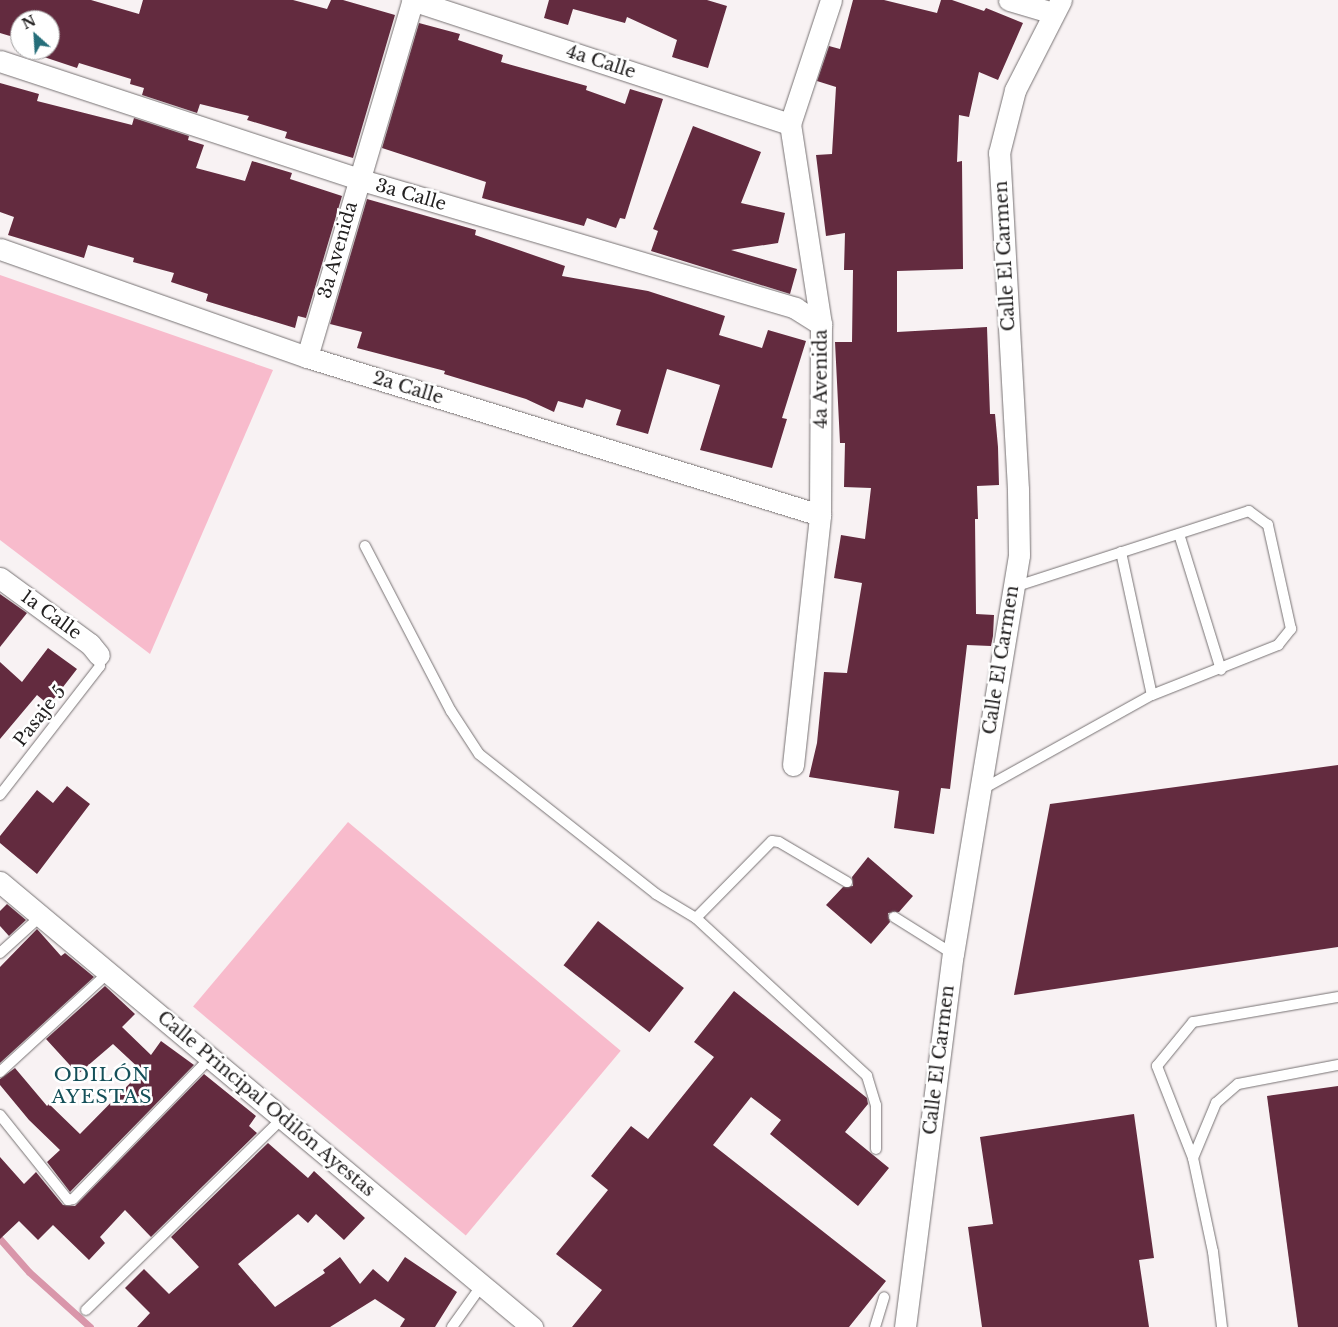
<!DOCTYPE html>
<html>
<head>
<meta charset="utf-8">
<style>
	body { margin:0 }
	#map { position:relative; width:1338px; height:1327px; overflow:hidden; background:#f8f2f3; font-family:"Libre Baskerville",serif }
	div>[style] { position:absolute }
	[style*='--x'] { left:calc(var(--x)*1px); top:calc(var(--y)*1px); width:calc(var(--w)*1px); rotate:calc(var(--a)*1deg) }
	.green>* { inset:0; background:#f8bbcc; transform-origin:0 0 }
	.stream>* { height:7px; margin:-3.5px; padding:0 3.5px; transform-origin:3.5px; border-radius:3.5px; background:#d996aa }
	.building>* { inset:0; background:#632b3f; transform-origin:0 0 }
	.roads { filter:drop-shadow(0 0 1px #777273) drop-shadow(0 0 1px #777273) }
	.lane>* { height:10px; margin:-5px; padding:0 5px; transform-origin:5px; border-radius:5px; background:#fff }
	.street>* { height:21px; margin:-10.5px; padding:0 10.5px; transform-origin:10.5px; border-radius:10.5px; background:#fff }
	span { translate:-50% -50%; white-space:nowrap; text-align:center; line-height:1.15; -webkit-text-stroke:5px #fff; paint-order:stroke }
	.street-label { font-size:18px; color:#232121 }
	.neighbourhood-label { font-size:19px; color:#155059; letter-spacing:1px }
	.north { position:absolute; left:10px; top:10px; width:50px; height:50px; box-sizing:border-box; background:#fff; border:1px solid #a7a6a6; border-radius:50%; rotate:334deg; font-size:14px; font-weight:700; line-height:20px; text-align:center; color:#232121 }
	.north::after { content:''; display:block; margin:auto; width:18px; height:22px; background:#266e7a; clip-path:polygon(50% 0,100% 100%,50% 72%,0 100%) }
</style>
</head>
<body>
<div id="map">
	<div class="green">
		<div style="clip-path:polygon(0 275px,273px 370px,150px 654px,0 540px)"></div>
		<div style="left:348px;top:822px;width:356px;height:241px;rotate:40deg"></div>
	</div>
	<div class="stream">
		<div style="--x:0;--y:1239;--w:44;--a:48.7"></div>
		<div style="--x:29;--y:1272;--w:82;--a:42"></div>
	</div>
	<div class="building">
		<div style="clip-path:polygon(0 0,91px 0,139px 14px,143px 0,293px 0,327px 9px,331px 0,343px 0,395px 15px,353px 158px,285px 138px,287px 132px,247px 120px,249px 116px,200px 104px,197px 113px,142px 95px,144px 88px,130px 84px,131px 79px,79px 63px,77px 68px,44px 57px,46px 50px,50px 50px,50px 20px,20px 20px,20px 39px,0 33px)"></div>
		<div style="clip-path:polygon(549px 0,707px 0,727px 6px,708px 68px,672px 57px,677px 40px,627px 17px,625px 23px,573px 9px,568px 25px,544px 18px)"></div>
		<div style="clip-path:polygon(853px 0,884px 0,937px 13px,941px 0,952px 0,984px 11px,986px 8px,1023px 23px,998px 80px,979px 72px,969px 117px,959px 115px,957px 162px,962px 161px,963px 269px,897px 271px,897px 332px,987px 327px,990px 414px,995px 414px,998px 447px,999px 485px,977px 486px,978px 519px,975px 519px,976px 614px,994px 615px,993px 636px,991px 646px,967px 645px,950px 789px,941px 788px,934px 834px,894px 828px,899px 791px,809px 777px,817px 743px,824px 672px,847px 673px,862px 583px,834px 578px,841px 535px,865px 539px,871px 488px,844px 487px,845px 443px,840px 443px,835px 342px,852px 342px,853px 270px,844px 270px,845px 233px,826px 236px,816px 155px,832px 154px,836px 87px,817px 81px,829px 46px,840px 49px)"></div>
		<div style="clip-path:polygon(419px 23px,460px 34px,458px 40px,503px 55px,501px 62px,587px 86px,586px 90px,625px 104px,630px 89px,663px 99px,625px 219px,620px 218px,616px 228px,587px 218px,584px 226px,482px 198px,486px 182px,382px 148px)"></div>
		<div style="clip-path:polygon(0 83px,39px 94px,37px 101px,132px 125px,134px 118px,189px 136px,188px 140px,204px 145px,196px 168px,245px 181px,252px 161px,292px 173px,290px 179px,342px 196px,306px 318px,298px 316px,295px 328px,206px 301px,208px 294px,171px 282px,174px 273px,133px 262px,134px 258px,88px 245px,84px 258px,8px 235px,14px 217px,0 212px)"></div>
		<div style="clip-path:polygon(693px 126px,761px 152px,741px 203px,785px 213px,778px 243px,731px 250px,797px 269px,790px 294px,651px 251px,658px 231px,653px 229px)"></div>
		<div style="clip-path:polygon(367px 199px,476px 230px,475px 235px,565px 266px,562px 276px,648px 291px,725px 316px,719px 335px,762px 348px,768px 330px,806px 341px,782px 418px,787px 419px,772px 468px,700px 450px,720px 385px,667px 369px,648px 434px,616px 425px,621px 410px,586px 399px,583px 408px,558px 401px,554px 412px,526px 399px,444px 374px,445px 371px,357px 348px,362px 332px,330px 324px)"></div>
		<div style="clip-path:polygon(0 594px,27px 613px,0 647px)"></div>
		<div style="clip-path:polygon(48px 648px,77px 669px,49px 705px,37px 695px,0 739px,0 662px,22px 682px)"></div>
		<div style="clip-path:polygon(1338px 765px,1338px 947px,1014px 995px,1050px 804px)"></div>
		<div style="clip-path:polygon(67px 786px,90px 804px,37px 874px,0 843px,0 836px,37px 790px,53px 803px)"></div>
		<div style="clip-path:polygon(868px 857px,913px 896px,899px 912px,888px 913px,890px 922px,871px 944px,826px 905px,843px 887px,853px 886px,852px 877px)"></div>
		<div style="clip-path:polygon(7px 904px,26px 920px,9px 936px,0 926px,0 911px)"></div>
		<div style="left:598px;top:921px;width:109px;height:56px;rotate:38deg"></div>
		<div style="clip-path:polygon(37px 929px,61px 956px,65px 953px,94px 977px,0 1063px,0 967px)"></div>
		<div style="clip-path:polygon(105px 986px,135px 1014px,122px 1027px,151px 1055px,161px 1041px,194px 1065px,70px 1192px,47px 1162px,60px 1150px,29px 1120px,0 1085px,0 1079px,15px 1068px,47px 1106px,49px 1104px,80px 1134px,142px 1071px,113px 1044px,78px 1074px,46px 1039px)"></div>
		<div style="clip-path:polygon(734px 991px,867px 1098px,868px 1104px,845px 1132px,889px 1168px,858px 1206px,770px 1134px,781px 1120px,751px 1097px,713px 1145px,886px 1281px,849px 1327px,572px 1327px,602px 1290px,556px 1254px,608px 1190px,591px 1176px,631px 1126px,648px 1139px,714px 1057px,694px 1042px)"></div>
		<div style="clip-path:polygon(204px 1074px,256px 1116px,249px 1126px,257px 1133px,151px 1237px,125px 1210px,100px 1237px,105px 1243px,89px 1260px,53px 1225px,38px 1240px,19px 1221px,0 1239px,0 1157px,24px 1184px,36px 1172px,63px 1205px,75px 1206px)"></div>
		<div style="clip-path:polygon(1338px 1086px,1338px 1327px,1298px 1327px,1267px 1096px)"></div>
		<div style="clip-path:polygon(1134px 1114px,1154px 1258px,1139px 1260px,1149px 1327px,982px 1327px,968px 1227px,993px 1224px,980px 1137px)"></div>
		<div style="clip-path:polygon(268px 1143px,308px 1178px,314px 1171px,365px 1218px,344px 1240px,316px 1214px,308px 1223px,298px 1214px,238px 1264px,275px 1307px,325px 1273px,323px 1270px,340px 1257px,360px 1284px,373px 1269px,388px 1282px,405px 1257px,457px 1292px,435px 1327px,400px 1327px,405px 1319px,375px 1299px,330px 1327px,137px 1327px,150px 1313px,125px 1288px,144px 1269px,169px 1294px,199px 1267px,171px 1237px)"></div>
	</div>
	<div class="roads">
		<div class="lane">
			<div style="--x:1179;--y:534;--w:142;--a:72.8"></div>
			<div style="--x:365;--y:546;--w:186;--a:62.5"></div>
			<div style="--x:451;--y:711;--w:51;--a:56.9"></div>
			<div style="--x:479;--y:754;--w:226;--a:38.3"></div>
			<div style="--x:656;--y:894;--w:47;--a:31"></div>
			<div style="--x:696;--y:918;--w:108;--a:-45.4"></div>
			<div style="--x:772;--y:841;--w:7;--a:8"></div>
			<div style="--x:779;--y:842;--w:79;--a:30.5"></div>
			<div style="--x:1121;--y:552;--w:146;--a:77.8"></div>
			<div style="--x:981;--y:790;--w:196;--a:-29.1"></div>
			<div style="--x:1152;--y:695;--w:136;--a:-21.6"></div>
			<div style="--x:1278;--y:645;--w:21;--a:-51"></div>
			<div style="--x:1291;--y:629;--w:107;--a:-102.5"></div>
			<div style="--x:1268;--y:525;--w:24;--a:-144"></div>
			<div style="--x:1249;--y:511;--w:247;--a:162.1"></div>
			<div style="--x:0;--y:795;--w:163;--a:-52.2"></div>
			<div style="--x:100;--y:666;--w:11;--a:-95"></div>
			<div style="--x:894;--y:917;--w:70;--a:32.1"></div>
			<div style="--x:696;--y:918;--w:233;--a:42.7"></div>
			<div style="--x:867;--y:1076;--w:30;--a:73"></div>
			<div style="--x:876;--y:1105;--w:44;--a:90"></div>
			<div style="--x:0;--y:953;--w:55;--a:-42.1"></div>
			<div style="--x:0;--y:1072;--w:147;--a:-42.5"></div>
			<div style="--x:0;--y:1115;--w:109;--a:51.3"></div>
			<div style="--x:68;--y:1200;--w:5;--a:-11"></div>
			<div style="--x:73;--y:1199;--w:197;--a:-45.8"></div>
			<div style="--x:1193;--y:1158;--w:60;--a:-67.3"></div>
			<div style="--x:1216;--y:1103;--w:29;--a:-41"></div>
			<div style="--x:1238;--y:1084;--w:102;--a:-10.8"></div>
			<div style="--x:86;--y:1310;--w:275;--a:-44.3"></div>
			<div style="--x:452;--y:1327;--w:52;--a:-54.5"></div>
			<div style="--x:875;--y:1327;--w:31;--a:-73"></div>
			<div style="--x:1222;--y:1327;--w:76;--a:-96.8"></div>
			<div style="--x:1213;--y:1252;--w:96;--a:-102"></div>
			<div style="--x:1193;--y:1158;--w:99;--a:-111.4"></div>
			<div style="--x:1157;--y:1066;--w:57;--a:-50.7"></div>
			<div style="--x:1193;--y:1022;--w:147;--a:-9.8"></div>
		</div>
		<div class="street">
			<div style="--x:412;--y:0;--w:398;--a:18.2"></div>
			<div style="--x:1009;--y:0;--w:46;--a:16.5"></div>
			<div style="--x:0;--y:61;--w:377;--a:18.2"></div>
			<div style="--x:358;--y:179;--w:456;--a:16.4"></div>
			<div style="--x:795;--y:308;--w:31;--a:32"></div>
			<div style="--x:0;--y:249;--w:325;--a:19.4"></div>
			<div style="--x:307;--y:357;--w:537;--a:17.12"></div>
			<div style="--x:307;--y:357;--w:372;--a:-73.5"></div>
			<div style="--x:0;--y:578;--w:112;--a:36.3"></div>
			<div style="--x:90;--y:644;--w:14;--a:51"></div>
			<div style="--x:793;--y:765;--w:251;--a:-83.8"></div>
			<div style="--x:820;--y:515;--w:191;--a:-89.7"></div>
			<div style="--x:821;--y:324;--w:202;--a:-98.8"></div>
			<div style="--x:790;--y:124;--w:131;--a:-71.7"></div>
			<div style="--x:0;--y:882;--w:694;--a:39.91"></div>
			<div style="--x:905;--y:1327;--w:376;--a:-82.7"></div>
			<div style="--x:953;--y:954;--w:404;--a:-80.6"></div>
			<div style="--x:1019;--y:555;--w:66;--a:-90.9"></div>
			<div style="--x:1018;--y:489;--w:337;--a:-93.2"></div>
			<div style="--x:999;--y:153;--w:65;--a:-75.7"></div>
			<div style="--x:1015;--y:90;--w:101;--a:-62.9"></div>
		</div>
	</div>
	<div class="street-label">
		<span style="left:601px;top:62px;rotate:18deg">4a Calle</span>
		<span style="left:411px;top:195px;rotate:16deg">3a Calle</span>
		<span style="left:338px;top:250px;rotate:-74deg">3a Avenida</span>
		<span style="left:1005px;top:256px;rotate:-93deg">Calle El Carmen</span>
		<span style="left:821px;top:379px;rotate:-90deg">4a Avenida</span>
		<span style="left:408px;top:388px;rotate:17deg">2a Calle</span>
		<span style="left:51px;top:615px;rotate:36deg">1a Calle</span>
		<span style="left:1001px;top:660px;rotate:-81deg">Calle El Carmen</span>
		<span style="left:40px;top:716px;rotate:-52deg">Pasaje 5</span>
		<span style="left:939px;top:1060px;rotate:-83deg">Calle El Carmen</span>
		<span style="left:266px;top:1104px;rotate:40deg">Calle Principal Odilón Ayestas</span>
	</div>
	<div class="neighbourhood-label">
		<span style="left:102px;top:1086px">ODILÓN<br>AYESTAS</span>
	</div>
	<div class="north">N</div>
</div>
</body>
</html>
